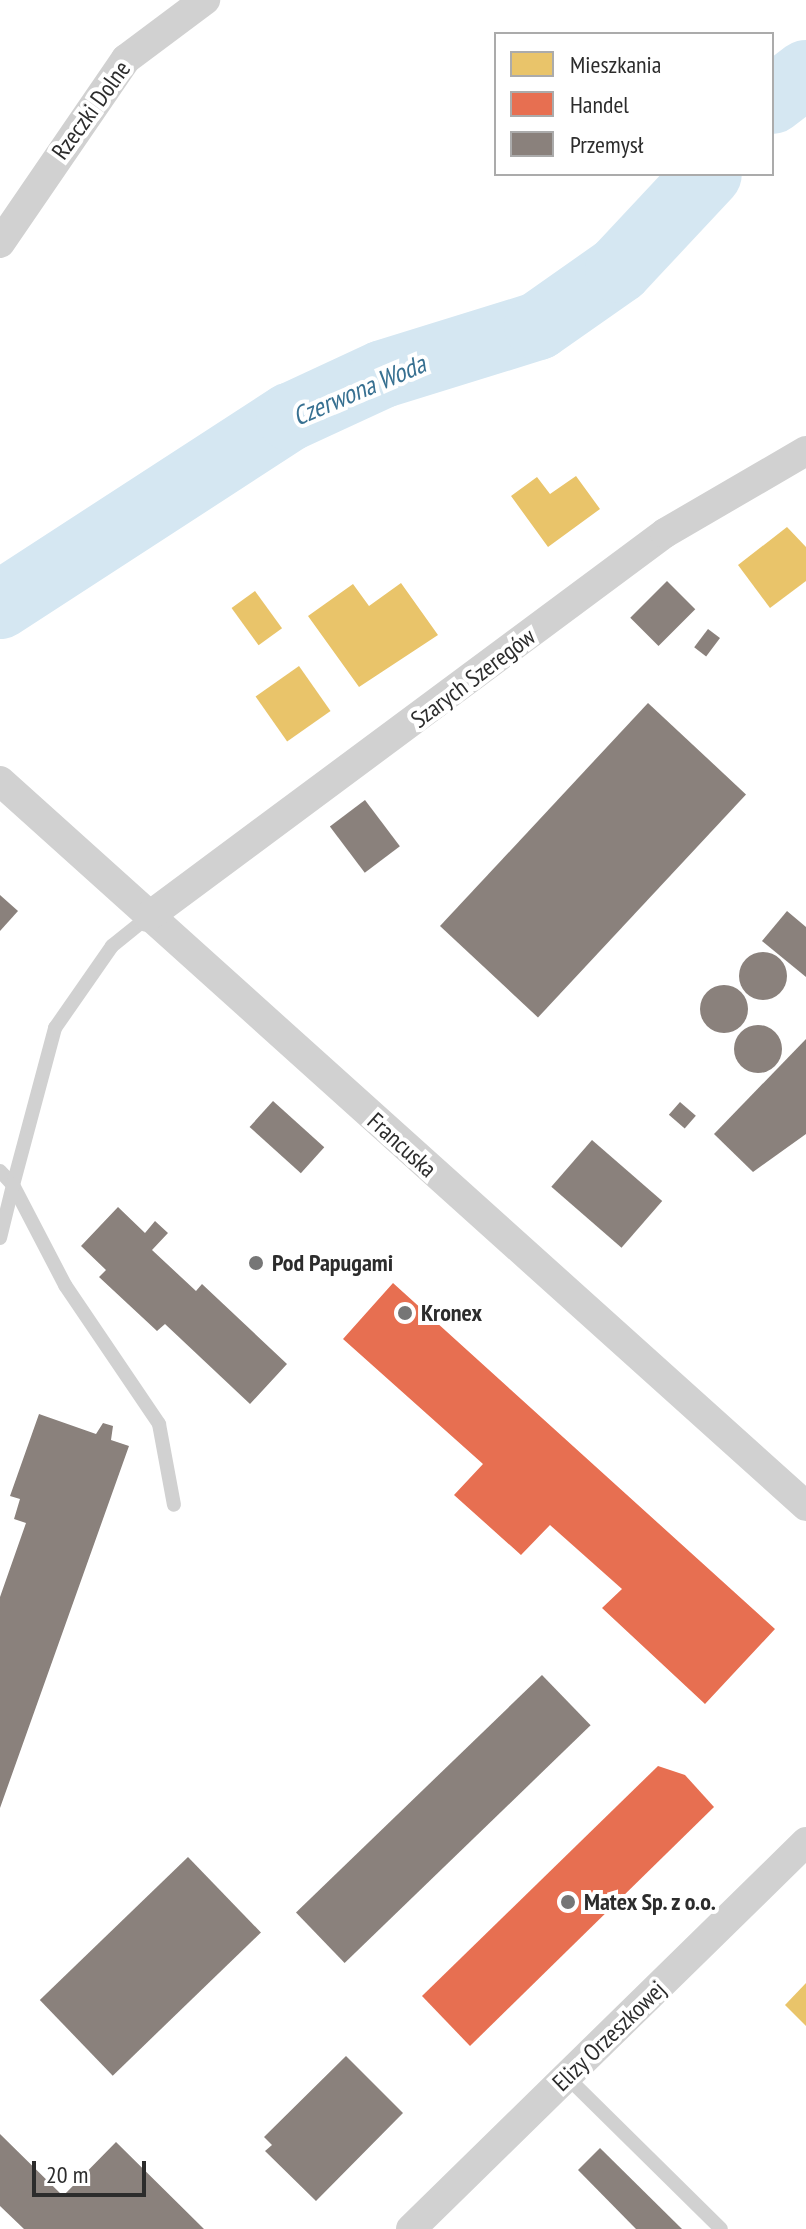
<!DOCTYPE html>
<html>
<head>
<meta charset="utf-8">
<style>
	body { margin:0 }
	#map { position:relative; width:806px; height:2229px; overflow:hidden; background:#fff; font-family:"PT Sans Narrow",sans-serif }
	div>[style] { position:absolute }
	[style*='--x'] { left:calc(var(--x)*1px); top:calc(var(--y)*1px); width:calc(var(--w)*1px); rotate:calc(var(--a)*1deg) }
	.homes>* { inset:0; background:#e9c46a; transform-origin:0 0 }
	.shops>* { inset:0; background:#e76f51 }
	.industry>* { inset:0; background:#8a817c; transform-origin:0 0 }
	.round { border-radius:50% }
	.river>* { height:68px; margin:-34px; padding:0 34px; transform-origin:34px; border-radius:34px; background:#d5e7f2 }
	.service>* { height:14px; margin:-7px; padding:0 7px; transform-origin:7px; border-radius:7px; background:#d1d1d1 }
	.minor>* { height:30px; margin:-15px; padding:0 15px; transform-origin:15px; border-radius:15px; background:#d1d1d1 }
	.dots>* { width:22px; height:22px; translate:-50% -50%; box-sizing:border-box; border:4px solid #fff; border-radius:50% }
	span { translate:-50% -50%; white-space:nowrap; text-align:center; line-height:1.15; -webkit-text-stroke:8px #fff; paint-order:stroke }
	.street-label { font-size:24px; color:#2c2c2c }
	.poi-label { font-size:24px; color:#2c2c2c; font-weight:700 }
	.left { translate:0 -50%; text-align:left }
	.water-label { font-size:26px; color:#377091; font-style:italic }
	.legend { position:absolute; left:494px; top:32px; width:280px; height:144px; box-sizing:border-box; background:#fff; border:2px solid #ababab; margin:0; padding:10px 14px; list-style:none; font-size:24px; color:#2c2c2c }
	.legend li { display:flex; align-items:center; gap:16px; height:40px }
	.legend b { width:40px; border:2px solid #ababab }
	.scale { position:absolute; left:32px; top:2161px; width:114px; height:36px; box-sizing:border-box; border:4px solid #2c2c2c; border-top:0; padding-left:10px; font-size:24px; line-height:28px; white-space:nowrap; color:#2c2c2c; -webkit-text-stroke:6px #fff; paint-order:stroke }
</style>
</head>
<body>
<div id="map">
	<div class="homes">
		<div style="clip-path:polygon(576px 476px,600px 509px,548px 547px,511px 496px,537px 477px,550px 494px)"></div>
		<div style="clip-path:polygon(787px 527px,806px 547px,806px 581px,770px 608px,738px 565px)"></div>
		<div style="clip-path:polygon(401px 583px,438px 635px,359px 687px,308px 616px,353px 584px,369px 606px)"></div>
		<div style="left:255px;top:591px;width:46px;height:29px;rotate:54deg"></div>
		<div style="left:299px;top:666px;width:55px;height:53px;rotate:55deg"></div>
		<div style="clip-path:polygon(806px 1983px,806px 2026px,785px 2005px)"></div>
	</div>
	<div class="shops">
		<div style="clip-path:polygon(393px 1283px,775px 1629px,705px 1704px,602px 1608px,622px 1589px,550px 1525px,521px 1555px,454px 1495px,483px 1464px,343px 1339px)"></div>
		<div style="clip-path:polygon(658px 1766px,685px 1775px,714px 1807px,470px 2046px,422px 1996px)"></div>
	</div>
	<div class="industry">
		<div style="left:667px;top:581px;width:40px;height:52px;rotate:45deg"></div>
		<div style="left:708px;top:629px;width:15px;height:23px;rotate:37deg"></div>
		<div style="left:648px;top:703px;width:134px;height:305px;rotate:43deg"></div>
		<div style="left:365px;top:800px;width:58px;height:44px;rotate:53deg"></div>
		<div style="clip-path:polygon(0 895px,18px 911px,0 931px)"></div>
		<div style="clip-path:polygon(787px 911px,806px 927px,806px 977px,762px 941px)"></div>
		<div class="round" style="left:739px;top:952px;width:48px;height:48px"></div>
		<div class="round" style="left:700px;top:985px;width:48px;height:48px"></div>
		<div class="round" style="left:734px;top:1025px;width:48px;height:48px"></div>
		<div style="clip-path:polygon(806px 1039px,806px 1134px,753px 1172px,714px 1134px)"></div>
		<div style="left:273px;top:1101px;width:69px;height:35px;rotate:42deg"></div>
		<div style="left:680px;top:1102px;width:21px;height:17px;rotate:41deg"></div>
		<div style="left:592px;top:1140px;width:93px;height:62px;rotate:41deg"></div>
		<div style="clip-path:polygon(118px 1207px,145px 1233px,155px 1221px,168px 1233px,152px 1250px,196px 1291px,202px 1284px,287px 1364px,250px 1404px,165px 1324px,157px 1331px,99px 1277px,106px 1270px,81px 1246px)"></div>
		<div style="clip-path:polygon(39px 1414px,96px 1434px,103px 1423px,113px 1426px,111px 1440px,129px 1446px,0 1808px,0 1597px,26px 1523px,14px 1519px,20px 1499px,10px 1496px)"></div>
		<div style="left:542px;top:1675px;width:70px;height:342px;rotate:46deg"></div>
		<div style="left:188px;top:1857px;width:105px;height:206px;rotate:46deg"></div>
		<div style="clip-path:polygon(346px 2056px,403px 2113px,316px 2201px,265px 2151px,272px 2145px,264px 2137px)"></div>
		<div style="clip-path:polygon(0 2134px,63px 2196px,116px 2142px,204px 2229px,24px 2229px,0 2206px)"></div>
		<div style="clip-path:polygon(600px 2148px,682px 2229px,636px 2229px,578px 2170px)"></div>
	</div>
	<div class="river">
		<div style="--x:772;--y:100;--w:43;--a:-37.4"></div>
		<div style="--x:0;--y:605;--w:346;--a:-33"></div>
		<div style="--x:290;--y:417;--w:102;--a:-24.8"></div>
		<div style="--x:383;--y:374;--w:162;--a:-17.2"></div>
		<div style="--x:538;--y:326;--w:99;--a:-35.1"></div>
		<div style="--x:619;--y:269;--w:130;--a:-46.9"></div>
	</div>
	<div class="service">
		<div style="--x:0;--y:1171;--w:19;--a:47"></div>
		<div style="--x:13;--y:1185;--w:163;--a:-75"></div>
		<div style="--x:55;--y:1028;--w:100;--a:-55.2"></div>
		<div style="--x:112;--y:946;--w:46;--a:-38.9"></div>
		<div style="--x:13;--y:1185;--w:113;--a:62.5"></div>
		<div style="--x:65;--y:1285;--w:168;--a:55.9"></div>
		<div style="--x:159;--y:1424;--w:82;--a:79.5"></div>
		<div style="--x:0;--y:1238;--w:55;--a:-76.2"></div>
		<div style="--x:567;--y:2077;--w:216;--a:44.6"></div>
	</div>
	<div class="minor">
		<div style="--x:0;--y:243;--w:223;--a:-55.6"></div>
		<div style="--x:126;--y:59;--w:99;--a:-36.8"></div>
		<div style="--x:0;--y:781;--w:1084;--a:41.97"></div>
		<div style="--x:148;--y:917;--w:644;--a:-36.6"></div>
		<div style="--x:665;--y:533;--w:163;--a:-30.2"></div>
		<div style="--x:411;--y:2229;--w:553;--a:-44.41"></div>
	</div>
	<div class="dots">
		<div style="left:256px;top:1263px;background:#767676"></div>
		<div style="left:405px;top:1313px;background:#767676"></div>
		<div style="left:568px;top:1902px;background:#767676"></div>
	</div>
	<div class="street-label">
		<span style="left:91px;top:110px;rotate:-54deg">Rzeczki Dolne</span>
		<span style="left:473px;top:678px;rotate:-37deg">Szarych Szeregów</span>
		<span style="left:402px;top:1145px;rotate:42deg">Francuska</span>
		<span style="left:609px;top:2036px;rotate:-44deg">Elizy Orzeszkowej</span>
	</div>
	<div class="poi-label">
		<span class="left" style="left:272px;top:1263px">Pod Papugami</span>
		<span class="left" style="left:421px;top:1313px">Kronex</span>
		<span class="left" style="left:584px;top:1902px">Matex Sp. z o.o.</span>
	</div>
	<div class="water-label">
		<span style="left:359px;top:390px;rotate:-23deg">Czerwona Woda</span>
	</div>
	<ul class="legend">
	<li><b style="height:22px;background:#e9c46a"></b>Mieszkania</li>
	<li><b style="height:22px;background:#e76f51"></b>Handel</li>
	<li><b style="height:22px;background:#8a817c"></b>Przemysł</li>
	</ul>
	<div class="scale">20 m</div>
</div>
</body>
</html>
